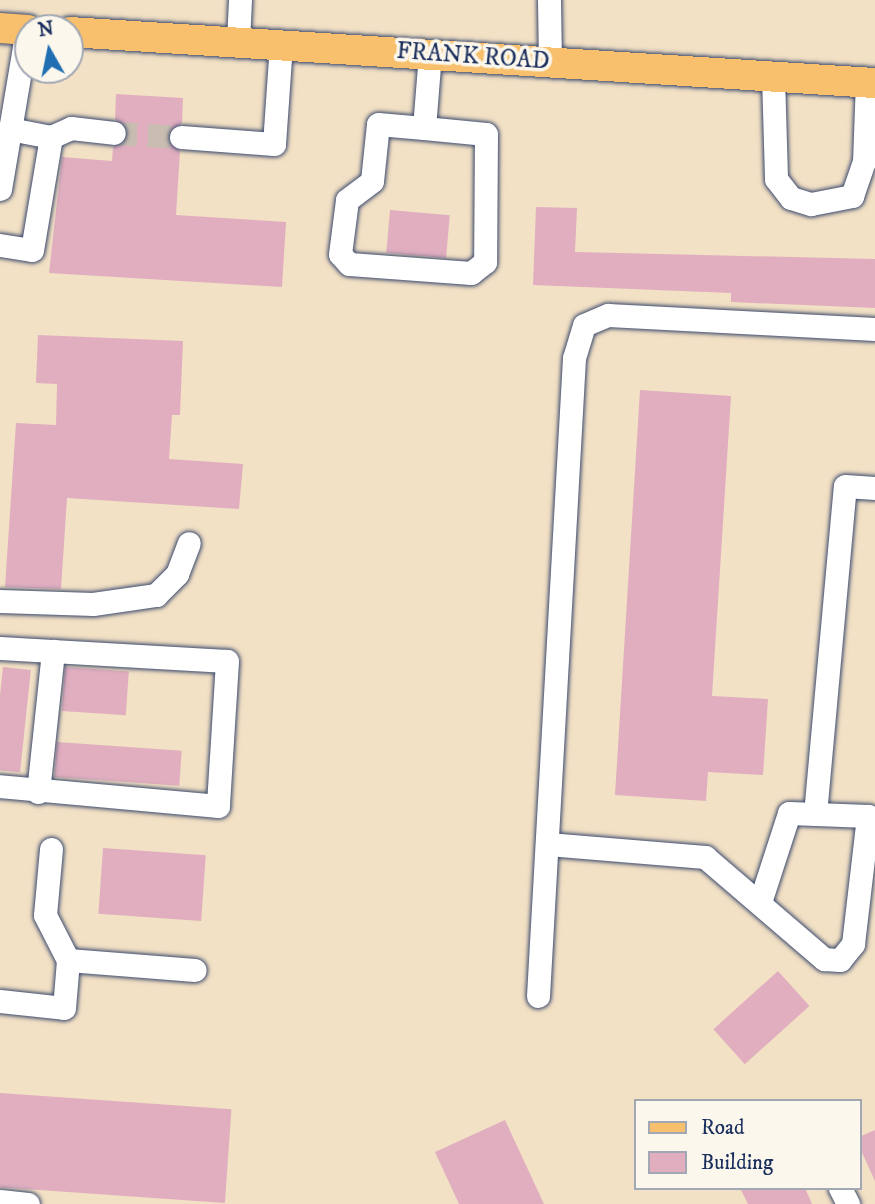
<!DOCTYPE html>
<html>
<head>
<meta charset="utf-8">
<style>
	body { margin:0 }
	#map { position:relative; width:875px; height:1204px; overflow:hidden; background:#f3e1c5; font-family:"IM FELL DW Pica",serif }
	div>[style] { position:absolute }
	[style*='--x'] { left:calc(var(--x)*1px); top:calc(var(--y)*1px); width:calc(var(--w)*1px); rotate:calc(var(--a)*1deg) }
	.building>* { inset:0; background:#e0aebf; transform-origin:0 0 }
	.minor-tunnel>* { height:23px; margin-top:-11.5px; transform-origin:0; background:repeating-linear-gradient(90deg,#c8bdb0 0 23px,transparent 0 34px) }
	.roads { filter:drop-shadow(0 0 2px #3b4a6d) drop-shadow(0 0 2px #3b4a6d) }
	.minor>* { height:23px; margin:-11.5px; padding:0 11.5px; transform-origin:11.5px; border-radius:11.5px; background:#fff }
	.major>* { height:30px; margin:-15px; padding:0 15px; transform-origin:15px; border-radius:15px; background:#f8bf6c }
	span { translate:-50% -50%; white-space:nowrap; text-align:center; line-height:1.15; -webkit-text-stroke:7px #fbf7ec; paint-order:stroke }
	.street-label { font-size:24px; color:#1b2f5e }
	.legend { position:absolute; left:634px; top:1099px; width:228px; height:91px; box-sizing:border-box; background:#fbf7ec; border:2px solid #a1a7b3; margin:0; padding:9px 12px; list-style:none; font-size:21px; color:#1b2f5e }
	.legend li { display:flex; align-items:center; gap:14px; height:35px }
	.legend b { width:35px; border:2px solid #a1a7b3 }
	.north { position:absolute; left:14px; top:14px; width:70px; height:70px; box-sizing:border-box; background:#fbf7ec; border:2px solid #a1a7b3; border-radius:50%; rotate:351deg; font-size:19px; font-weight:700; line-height:28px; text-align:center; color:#1b2f5e }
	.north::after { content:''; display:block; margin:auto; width:24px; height:32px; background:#1f6fb2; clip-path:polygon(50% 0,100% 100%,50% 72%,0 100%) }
</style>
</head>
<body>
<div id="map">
	<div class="building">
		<div style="clip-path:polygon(116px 94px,183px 98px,182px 123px,167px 137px,180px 151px,176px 215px,286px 222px,282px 287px,49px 273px,62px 157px,112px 161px,113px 147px,128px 134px,115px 119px)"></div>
		<div style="clip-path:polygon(536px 207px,577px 208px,575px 252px,875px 259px,875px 308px,731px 302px,731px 293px,533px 285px)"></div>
		<div style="left:390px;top:210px;width:60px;height:43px;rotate:5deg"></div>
		<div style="clip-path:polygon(38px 335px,183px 341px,180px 415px,172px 415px,169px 459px,243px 464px,239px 509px,67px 498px,61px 589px,5px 587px,16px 423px,56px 425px,57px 384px,36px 383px)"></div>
		<div style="clip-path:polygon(640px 390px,731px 396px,712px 696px,768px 699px,763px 775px,708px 772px,706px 801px,615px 795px)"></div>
		<div style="left:3px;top:667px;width:28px;height:103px;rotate:6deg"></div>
		<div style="left:65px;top:667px;width:64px;height:44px;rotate:4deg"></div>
		<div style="left:57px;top:742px;width:125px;height:35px;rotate:4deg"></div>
		<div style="left:103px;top:848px;width:103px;height:66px;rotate:4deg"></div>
		<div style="left:778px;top:971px;width:47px;height:87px;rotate:48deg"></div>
		<div style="left:0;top:1093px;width:232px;height:94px;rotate:4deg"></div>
		<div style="clip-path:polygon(505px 1120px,544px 1204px,459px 1204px,435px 1152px)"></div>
		<div style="clip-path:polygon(875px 1130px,875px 1181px,859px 1146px,859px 1137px)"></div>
		<div style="clip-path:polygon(740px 1188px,805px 1188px,812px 1204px,748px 1204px)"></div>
	</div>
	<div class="minor-tunnel">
		<div style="--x:114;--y:133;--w:67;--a:3.4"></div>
	</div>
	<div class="roads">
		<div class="minor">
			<div style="--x:549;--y:0;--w:62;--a:89.1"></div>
			<div style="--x:238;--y:41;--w:41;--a:-87.2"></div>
			<div style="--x:773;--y:76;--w:103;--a:88.3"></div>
			<div style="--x:776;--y:179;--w:24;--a:52"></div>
			<div style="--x:791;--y:198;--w:21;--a:17"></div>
			<div style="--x:811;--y:204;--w:42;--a:-11"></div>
			<div style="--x:852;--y:196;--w:36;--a:-71"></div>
			<div style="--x:864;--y:162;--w:80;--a:-87.9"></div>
			<div style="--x:424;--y:128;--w:62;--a:5.5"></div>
			<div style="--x:486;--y:134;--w:128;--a:90.4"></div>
			<div style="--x:485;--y:262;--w:18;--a:142"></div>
			<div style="--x:471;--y:273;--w:122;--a:-175.8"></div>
			<div style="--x:349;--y:264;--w:13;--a:-132"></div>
			<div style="--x:340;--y:254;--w:54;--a:-82.6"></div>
			<div style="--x:347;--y:200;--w:31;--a:-37"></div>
			<div style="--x:372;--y:181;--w:57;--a:-84"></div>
			<div style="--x:378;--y:124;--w:46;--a:5"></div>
			<div style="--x:424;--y:128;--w:74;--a:-85.4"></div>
			<div style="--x:51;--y:137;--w:22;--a:-24"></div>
			<div style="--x:71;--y:128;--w:43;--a:6.6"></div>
			<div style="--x:181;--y:137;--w:93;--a:4.3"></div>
			<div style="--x:274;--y:144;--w:100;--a:-86"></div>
			<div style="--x:0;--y:189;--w:161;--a:-80.4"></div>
			<div style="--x:0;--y:245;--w:32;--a:9"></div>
			<div style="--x:32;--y:250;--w:115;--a:-80.5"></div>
			<div style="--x:51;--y:137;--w:42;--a:-169"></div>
			<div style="--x:0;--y:601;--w:93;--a:1.8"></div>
			<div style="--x:93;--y:604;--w:64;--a:-8.1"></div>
			<div style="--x:156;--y:595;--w:30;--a:-45"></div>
			<div style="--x:177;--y:574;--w:33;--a:-69"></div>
			<div style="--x:0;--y:648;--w:227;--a:3.3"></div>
			<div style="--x:227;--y:661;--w:145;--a:93.6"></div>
			<div style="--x:218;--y:806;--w:219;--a:-174.8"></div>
			<div style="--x:38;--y:792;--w:142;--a:-83.9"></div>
			<div style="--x:815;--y:814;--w:329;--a:-84.8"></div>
			<div style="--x:845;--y:486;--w:30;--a:4"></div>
			<div style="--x:547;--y:844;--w:159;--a:4.7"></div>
			<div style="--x:705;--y:857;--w:157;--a:40.6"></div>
			<div style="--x:824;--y:959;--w:16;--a:4"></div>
			<div style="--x:840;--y:960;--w:21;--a:-51"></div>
			<div style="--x:853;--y:944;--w:129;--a:-83.3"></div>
			<div style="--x:868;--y:816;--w:79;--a:-177.8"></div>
			<div style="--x:789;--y:813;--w:94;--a:108"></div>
			<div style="--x:51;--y:849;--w:66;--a:95.2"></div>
			<div style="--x:45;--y:915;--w:51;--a:62.9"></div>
			<div style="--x:538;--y:996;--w:639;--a:-86.77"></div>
			<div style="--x:574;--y:358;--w:34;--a:-73"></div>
			<div style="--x:584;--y:325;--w:26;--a:-23"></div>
			<div style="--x:608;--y:315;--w:267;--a:3"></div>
			<div style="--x:0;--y:1001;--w:64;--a:6.2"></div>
			<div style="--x:64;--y:1008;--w:48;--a:-85.2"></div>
			<div style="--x:68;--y:960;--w:127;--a:4.5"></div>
			<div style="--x:840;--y:1188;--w:18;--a:63"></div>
			<div style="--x:0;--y:1201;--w:28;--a:6"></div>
		</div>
		<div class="major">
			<div style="--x:0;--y:28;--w:28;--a:4"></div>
			<div style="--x:70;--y:32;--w:807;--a:3.63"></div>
		</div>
	</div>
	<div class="street-label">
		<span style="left:473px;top:57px;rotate:4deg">FRANK ROAD</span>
	</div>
	<ul class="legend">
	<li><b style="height:9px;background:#f8bf6c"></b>Road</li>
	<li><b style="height:19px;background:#e0aebf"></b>Building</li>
	</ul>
	<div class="north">N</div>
</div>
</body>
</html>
